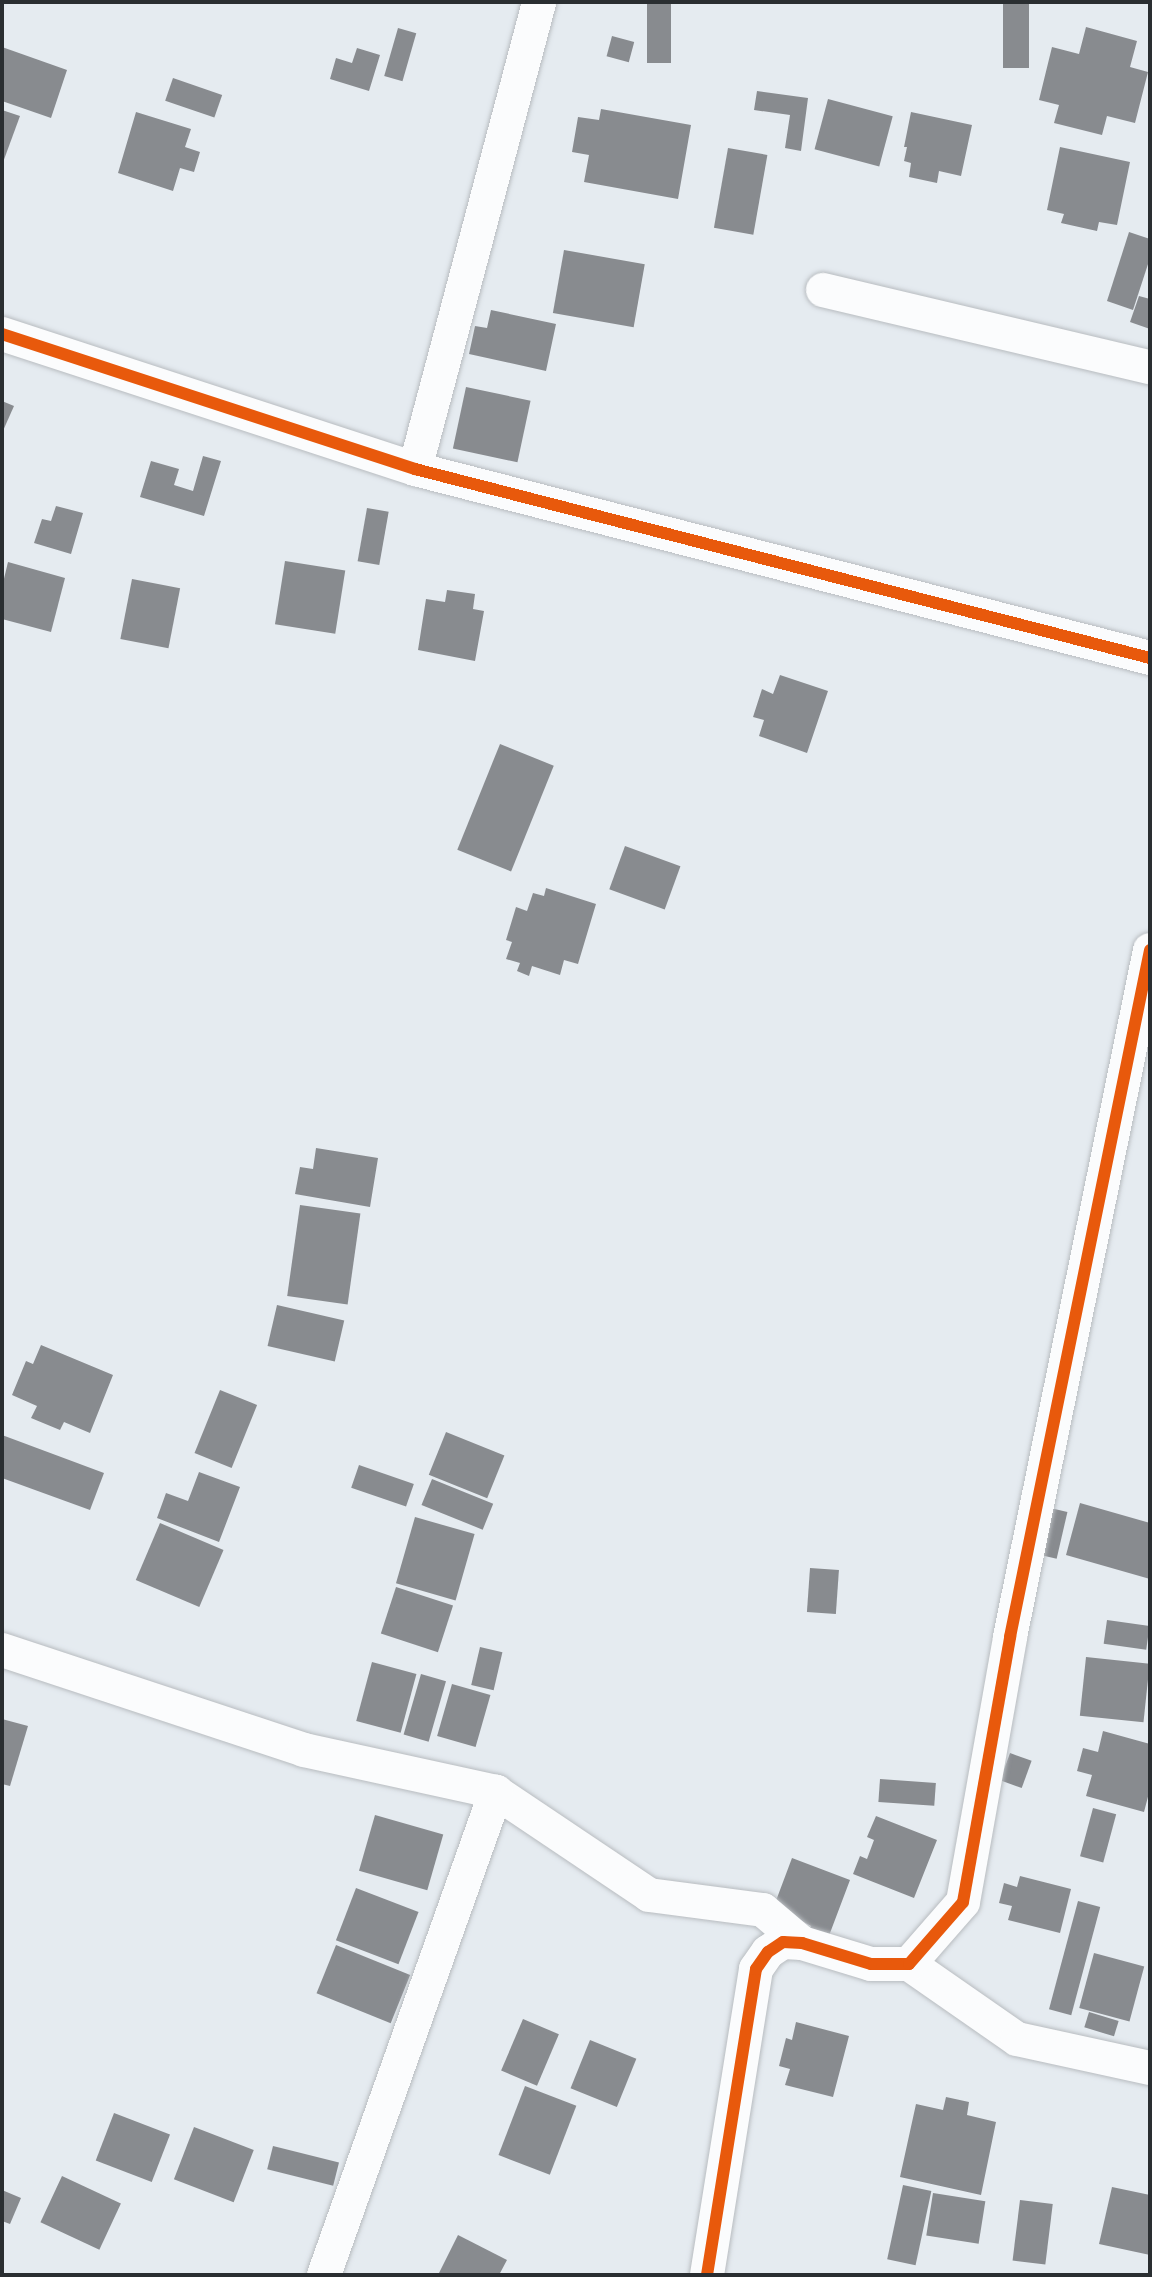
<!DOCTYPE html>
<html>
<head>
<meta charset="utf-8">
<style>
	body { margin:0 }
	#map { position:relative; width:1152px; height:2277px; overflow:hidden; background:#e5ebf0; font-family:"Archivo Narrow",sans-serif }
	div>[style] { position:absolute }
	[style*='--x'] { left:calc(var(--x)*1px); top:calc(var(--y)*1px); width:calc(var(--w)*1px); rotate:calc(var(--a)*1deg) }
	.building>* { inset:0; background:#888b8f; transform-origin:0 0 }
	.roads { filter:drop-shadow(0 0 2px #b8bcc0) drop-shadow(0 0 2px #b8bcc0) }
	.minor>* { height:34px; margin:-17px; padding:0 17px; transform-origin:17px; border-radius:17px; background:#fbfcfd }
	.cycleway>* { height:12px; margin:-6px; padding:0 6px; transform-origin:6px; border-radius:6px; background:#e8590c }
	span { translate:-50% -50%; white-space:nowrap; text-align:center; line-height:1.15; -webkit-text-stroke:8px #e1ebf4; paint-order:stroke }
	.frame { position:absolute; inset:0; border:4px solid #2a2e31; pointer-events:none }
</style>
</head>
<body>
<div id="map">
	<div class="building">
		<div style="left:647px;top:2px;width:24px;height:61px"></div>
		<div style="left:1003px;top:2px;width:26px;height:66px"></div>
		<div style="clip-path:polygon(1086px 27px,1137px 41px,1130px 67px,1148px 72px,1135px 123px,1107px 116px,1102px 135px,1054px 123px,1059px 105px,1039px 100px,1052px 47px,1079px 54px)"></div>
		<div style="left:398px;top:28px;width:19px;height:50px;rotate:16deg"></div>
		<div style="left:612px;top:36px;width:23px;height:21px;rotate:15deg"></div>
		<div style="clip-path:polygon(2px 47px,67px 70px,51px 118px,2px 101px)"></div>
		<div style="clip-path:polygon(357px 48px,380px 55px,369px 91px,330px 79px,336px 58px,352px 63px)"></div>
		<div style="left:173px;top:78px;width:52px;height:24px;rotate:19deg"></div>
		<div style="clip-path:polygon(757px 91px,808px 98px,801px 151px,785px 148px,790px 115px,754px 110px)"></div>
		<div style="left:828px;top:99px;width:67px;height:52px;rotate:15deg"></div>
		<div style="clip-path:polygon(601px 109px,691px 125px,678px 199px,584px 182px,589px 155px,572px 152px,578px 117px,599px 120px)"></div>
		<div style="clip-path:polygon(2px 110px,20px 116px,2px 165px)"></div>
		<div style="clip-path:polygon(136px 112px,191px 129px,185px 147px,200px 152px,194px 172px,180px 168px,173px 191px,118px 173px)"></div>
		<div style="clip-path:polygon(911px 112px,972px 125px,961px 176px,939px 171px,937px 183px,909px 177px,911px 163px,904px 161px,907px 147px,904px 147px)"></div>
		<div style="clip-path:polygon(1060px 147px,1130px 162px,1117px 225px,1099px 222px,1097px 231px,1061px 223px,1064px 214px,1047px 210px)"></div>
		<div style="left:728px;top:148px;width:40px;height:81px;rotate:10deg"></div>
		<div style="clip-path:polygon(1129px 232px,1150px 239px,1150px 258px,1133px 310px,1107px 301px)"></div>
		<div style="left:564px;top:250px;width:82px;height:64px;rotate:10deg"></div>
		<div style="clip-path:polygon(1139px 296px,1150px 299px,1150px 329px,1130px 322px)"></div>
		<div style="clip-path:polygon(491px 310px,556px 324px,546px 371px,469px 354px,475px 326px,487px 328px)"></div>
		<div style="left:466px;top:387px;width:66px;height:63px;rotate:12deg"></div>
		<div style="clip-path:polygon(2px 401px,14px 406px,2px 433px)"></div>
		<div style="clip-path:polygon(203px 456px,221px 461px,204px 516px,140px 497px,151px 461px,179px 469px,174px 485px,193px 491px)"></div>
		<div style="clip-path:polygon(56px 506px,83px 513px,71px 554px,34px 543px,42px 519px,51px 521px)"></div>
		<div style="left:367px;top:508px;width:22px;height:54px;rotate:10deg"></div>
		<div style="left:285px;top:561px;width:61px;height:64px;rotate:9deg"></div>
		<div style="clip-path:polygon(8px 562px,65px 578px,51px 632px,2px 619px,2px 587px)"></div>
		<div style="left:132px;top:579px;width:49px;height:61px;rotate:11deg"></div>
		<div style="clip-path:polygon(447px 590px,475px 594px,473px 609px,484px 611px,475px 661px,418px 650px,426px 599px,445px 602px)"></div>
		<div style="clip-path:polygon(780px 675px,828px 691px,807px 753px,759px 736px,764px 720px,753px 717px,762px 689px,773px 694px)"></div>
		<div style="left:500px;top:744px;width:58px;height:114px;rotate:22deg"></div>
		<div style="left:625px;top:846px;width:59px;height:46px;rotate:20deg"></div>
		<div style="clip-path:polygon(546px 888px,596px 904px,578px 964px,564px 960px,560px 975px,532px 966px,529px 976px,517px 971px,520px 963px,506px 959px,512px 942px,506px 940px,516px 907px,527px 911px,533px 893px,544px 896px)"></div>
		<div style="clip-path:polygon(316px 1148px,378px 1158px,370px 1207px,295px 1194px,300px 1167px,313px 1169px)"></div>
		<div style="left:300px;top:1205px;width:61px;height:92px;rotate:8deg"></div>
		<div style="left:277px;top:1305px;width:69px;height:42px;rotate:13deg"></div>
		<div style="clip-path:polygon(41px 1345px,113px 1375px,90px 1433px,64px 1422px,60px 1430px,31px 1418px,37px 1406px,12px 1395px,26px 1361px,33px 1364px)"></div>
		<div style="left:220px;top:1390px;width:40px;height:68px;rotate:22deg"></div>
		<div style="left:446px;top:1432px;width:63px;height:46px;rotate:22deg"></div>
		<div style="clip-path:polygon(2px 1435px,104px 1473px,90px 1510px,2px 1478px)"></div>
		<div style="left:359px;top:1465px;width:58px;height:24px;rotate:19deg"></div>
		<div style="clip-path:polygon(199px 1472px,240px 1487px,219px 1542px,157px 1518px,166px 1493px,188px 1501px)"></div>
		<div style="left:432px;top:1479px;width:66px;height:28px;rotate:22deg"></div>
		<div style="clip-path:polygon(1080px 1503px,1150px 1523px,1150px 1579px,1066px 1555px)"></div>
		<div style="left:1046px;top:1507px;width:22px;height:48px;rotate:13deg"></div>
		<div style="left:415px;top:1517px;width:62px;height:69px;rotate:16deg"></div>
		<div style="left:160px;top:1523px;width:69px;height:62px;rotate:23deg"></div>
		<div style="left:810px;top:1568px;width:29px;height:44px;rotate:4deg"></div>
		<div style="left:396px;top:1587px;width:60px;height:49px;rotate:18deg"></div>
		<div style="left:1107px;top:1620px;width:43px;height:24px;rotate:8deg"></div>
		<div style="left:480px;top:1647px;width:23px;height:39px;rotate:13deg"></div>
		<div style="left:1086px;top:1657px;width:64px;height:59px;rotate:6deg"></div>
		<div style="left:372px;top:1662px;width:46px;height:61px;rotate:15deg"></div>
		<div style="left:421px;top:1674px;width:26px;height:63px;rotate:16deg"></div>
		<div style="left:452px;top:1684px;width:40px;height:54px;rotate:16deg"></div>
		<div style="clip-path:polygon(2px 1719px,28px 1726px,10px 1786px,2px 1784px)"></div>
		<div style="clip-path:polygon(1103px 1731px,1150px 1744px,1150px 1789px,1144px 1812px,1086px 1796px,1092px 1775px,1077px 1771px,1083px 1748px,1098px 1752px)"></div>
		<div style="left:1010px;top:1753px;width:23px;height:29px;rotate:20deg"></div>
		<div style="left:880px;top:1779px;width:56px;height:23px;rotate:4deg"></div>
		<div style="left:1093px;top:1808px;width:24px;height:50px;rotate:15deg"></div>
		<div style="left:375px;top:1815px;width:71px;height:58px;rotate:16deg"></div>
		<div style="clip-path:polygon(876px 1816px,937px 1840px,914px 1898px,853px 1874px,860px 1856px,867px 1859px,874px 1840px,867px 1837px)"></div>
		<div style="clip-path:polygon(792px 1858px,850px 1880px,827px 1941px,808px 1934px,811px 1926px,774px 1906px)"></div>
		<div style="clip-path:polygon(1020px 1876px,1071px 1889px,1060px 1933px,1008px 1920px,1012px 1906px,999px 1903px,1004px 1883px,1017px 1887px)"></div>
		<div style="left:356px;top:1888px;width:67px;height:56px;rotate:21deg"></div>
		<div style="left:1078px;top:1901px;width:23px;height:112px;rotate:15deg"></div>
		<div style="left:336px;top:1945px;width:80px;height:52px;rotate:22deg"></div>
		<div style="left:1094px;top:1953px;width:52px;height:57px;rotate:15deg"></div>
		<div style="left:1089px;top:2012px;width:31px;height:16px;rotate:17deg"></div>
		<div style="left:523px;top:2019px;width:39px;height:56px;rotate:23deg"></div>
		<div style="clip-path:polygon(796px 2022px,849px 2036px,833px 2097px,785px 2085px,790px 2069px,779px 2066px,786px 2038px,792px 2040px)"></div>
		<div style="left:590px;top:2040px;width:50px;height:52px;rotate:22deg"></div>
		<div style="left:525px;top:2086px;width:55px;height:74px;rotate:21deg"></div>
		<div style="clip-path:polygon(946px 2097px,969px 2102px,967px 2115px,996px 2122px,981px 2195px,900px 2177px,916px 2104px,943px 2110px)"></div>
		<div style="left:114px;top:2113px;width:60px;height:51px;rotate:21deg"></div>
		<div style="left:194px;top:2127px;width:64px;height:56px;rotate:21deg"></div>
		<div style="left:273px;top:2146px;width:68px;height:24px;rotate:14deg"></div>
		<div style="left:62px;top:2176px;width:65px;height:51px;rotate:25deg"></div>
		<div style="left:903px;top:2185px;width:29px;height:76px;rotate:12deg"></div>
		<div style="clip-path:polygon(1112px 2187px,1150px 2195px,1150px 2255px,1099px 2244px)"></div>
		<div style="clip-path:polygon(2px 2190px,21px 2198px,10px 2224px,2px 2221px)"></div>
		<div style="left:933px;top:2193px;width:53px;height:43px;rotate:9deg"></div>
		<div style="left:1020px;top:2200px;width:33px;height:61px;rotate:7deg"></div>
		<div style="clip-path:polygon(458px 2235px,507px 2260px,499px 2275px,438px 2275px)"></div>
	</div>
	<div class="roads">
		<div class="minor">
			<div style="--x:823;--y:290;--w:336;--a:13.3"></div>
			<div style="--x:2;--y:334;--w:435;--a:18.1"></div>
			<div style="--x:415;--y:469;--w:759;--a:14.42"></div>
			<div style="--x:415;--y:469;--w:483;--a:-75.1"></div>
			<div style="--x:2;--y:1650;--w:318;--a:18.3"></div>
			<div style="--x:304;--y:1750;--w:197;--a:12.3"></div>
			<div style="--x:496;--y:1792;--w:184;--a:33.9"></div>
			<div style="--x:649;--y:1895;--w:115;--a:7.5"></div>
			<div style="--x:763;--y:1910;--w:51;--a:40.2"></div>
			<div style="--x:909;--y:1964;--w:131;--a:34.8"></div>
			<div style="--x:1017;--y:2039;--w:136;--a:12.3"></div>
			<div style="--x:324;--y:2275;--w:513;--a:-70.4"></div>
			<div style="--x:707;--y:2275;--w:310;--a:-80.9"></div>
			<div style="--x:756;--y:1969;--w:21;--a:-55"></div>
			<div style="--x:768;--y:1952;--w:18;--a:-34"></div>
			<div style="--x:783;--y:1942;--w:19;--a:3"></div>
			<div style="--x:802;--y:1943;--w:72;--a:16.9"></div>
			<div style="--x:871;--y:1964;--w:38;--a:0"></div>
			<div style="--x:909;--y:1964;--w:82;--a:-48.9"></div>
			<div style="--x:963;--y:1902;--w:269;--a:-79.9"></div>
			<div style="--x:1010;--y:1637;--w:701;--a:-78.48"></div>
		</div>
	</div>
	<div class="cycleway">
		<div style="--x:2;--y:334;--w:435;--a:18.1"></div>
		<div style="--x:415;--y:469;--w:759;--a:14.42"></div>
		<div style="--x:707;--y:2275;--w:310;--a:-80.9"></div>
		<div style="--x:756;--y:1969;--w:21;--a:-55"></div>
		<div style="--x:768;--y:1952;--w:18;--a:-34"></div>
		<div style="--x:783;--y:1942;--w:19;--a:3"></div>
		<div style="--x:802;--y:1943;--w:72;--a:16.9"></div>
		<div style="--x:871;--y:1964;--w:38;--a:0"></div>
		<div style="--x:909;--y:1964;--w:82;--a:-48.9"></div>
		<div style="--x:963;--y:1902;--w:269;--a:-79.9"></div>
		<div style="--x:1010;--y:1637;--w:701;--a:-78.48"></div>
	</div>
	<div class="frame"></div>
</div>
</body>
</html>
